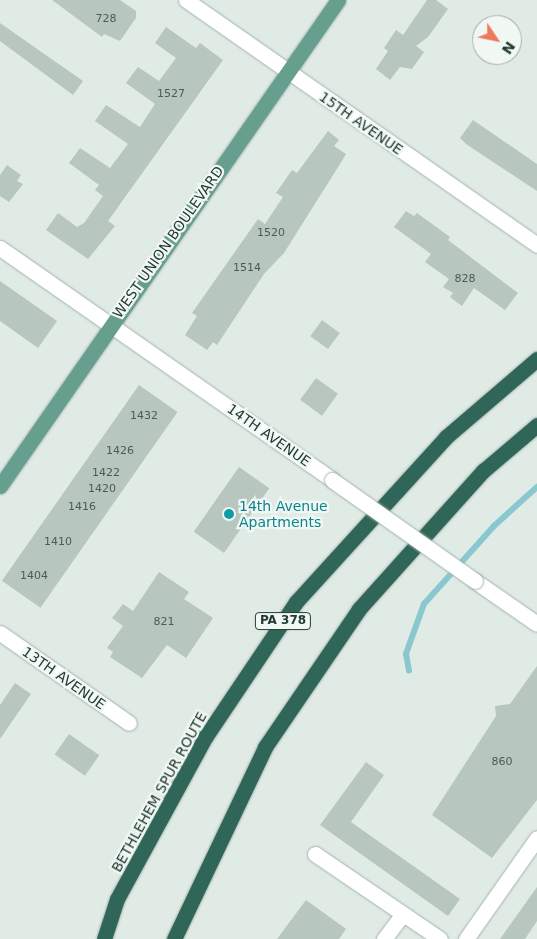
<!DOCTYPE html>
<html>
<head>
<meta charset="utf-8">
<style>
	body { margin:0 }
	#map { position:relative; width:537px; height:939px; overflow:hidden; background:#e1ebe6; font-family:"DejaVu Sans",sans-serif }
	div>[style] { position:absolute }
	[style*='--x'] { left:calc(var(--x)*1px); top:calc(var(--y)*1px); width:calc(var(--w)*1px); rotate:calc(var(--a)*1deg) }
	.stream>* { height:5.5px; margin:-2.75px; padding:0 2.75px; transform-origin:2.75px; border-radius:2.75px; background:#8bc7ce }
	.building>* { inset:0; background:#b7c6bf; transform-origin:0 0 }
	.roads { filter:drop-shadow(0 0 1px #a4b3ad) drop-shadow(0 0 1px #a4b3ad) }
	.minor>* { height:15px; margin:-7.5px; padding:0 7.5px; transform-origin:7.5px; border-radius:7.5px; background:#fff }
	.major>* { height:15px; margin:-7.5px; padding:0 7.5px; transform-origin:7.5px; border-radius:7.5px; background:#679f8e }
	.highway>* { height:15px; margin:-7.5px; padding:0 7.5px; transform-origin:7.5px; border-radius:7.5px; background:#2f6658 }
	.bridges { filter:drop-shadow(0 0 1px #a4b3ad) drop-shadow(0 0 1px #a4b3ad) }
	.minor-bridge>* { height:15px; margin:-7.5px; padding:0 7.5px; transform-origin:7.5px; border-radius:7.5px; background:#fff }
	.dots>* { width:14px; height:14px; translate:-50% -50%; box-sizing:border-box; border:2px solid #f1f8f4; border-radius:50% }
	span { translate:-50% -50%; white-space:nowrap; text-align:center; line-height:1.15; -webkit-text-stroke:4.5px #f1f8f4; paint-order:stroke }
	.number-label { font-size:11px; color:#475e56 }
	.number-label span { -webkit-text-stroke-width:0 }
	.shield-label span { padding:1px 4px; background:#f1f8f4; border:1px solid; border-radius:4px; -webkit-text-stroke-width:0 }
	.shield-label { font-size:12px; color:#223b33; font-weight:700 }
	.street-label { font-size:14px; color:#223b33 }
	.culture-label { font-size:14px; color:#0d838f }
	.left { translate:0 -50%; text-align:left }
	.north { position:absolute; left:472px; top:15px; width:50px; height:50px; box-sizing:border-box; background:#f1f8f4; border:1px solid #9eaca7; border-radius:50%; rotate:124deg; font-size:14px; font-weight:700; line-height:20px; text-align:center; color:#223b33 }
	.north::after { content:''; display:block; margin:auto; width:18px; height:22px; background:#ec7b5e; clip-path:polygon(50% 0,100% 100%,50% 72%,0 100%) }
</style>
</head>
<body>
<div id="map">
	<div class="stream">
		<div style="--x:409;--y:671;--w:17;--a:-100"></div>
		<div style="--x:406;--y:654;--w:53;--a:-70.2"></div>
		<div style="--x:424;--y:604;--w:105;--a:-48.1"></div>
		<div style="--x:494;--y:526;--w:58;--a:-42.2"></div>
	</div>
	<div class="building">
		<div style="clip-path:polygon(52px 0,120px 0,136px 11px,136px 18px,120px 41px,104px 34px,102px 37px)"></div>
		<div style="clip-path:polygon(427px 0,436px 0,448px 9px,428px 37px,416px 46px,424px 52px,412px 69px,400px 67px,390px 80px,376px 69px,388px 51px,384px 48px,396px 30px,403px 35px)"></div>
		<div style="clip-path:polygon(0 23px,83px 81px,73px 95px,0 41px)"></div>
		<div style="clip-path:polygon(166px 27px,196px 48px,200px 43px,223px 60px,108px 221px,115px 226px,88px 259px,46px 230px,58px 213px,77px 227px,84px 223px,103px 196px,95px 190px,99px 185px,69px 163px,80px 148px,110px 168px,128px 144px,95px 121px,106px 105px,140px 127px,155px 104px,126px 83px,138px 67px,159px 81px,176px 58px,155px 43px)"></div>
		<div style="clip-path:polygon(473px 120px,537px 164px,537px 191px,466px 144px,460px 138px)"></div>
		<div style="clip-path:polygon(328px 131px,339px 140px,334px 146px,346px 154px,340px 164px,284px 253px,264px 274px,217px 345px,213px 342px,207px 350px,185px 335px,197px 316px,192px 313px,258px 219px,265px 224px,283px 197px,276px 193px,292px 170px,297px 173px)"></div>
		<div style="clip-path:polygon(7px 165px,21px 175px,17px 181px,23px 184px,9px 202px,0 196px,0 175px)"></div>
		<div style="clip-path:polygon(406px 211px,414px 216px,417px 213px,450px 237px,448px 240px,518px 293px,505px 310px,474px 288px,462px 306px,450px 297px,453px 293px,443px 287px,449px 279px,425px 262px,431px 254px,394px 227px)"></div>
		<div style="clip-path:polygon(0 281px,57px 321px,38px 348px,0 321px)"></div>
		<div style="left:322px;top:320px;width:22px;height:20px;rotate:36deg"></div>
		<div style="left:316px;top:378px;width:27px;height:27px;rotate:36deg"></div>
		<div style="left:139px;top:385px;width:47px;height:239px;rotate:35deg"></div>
		<div style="left:239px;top:467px;width:37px;height:79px;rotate:35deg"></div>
		<div style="clip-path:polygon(159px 572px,189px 592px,184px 599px,213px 618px,186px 658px,167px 645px,142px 678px,110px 657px,113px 652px,107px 648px,123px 626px,112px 618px,123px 604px,133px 611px)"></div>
		<div style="clip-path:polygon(537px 666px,537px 800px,492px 858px,432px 815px,496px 716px,495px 706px,510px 704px)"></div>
		<div style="clip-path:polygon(15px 683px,31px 694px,0 739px,0 705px)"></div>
		<div style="left:69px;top:734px;width:37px;height:25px;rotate:35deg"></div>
		<div style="clip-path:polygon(366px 762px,384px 775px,351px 822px,460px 899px,448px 916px,320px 825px)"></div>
		<div style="clip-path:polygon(537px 887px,537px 921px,525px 939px,500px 939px)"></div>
		<div style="clip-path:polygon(306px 900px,346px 929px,339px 939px,277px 939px)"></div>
	</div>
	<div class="roads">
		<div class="minor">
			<div style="--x:186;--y:0;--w:428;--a:34.9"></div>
			<div style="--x:0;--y:248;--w:405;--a:34.9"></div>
			<div style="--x:475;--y:581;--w:75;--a:34.7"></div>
			<div style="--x:0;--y:633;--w:157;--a:34.9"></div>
			<div style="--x:315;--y:854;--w:151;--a:34.2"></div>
			<div style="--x:384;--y:939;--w:31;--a:-53"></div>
			<div style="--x:466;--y:939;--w:123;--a:-54.9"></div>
		</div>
		<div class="major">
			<div style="--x:0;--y:486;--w:592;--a:-55.18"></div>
		</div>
		<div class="highway">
			<div style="--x:104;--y:939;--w:42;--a:-72"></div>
			<div style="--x:117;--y:899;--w:186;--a:-61.4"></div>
			<div style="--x:206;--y:736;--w:161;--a:-56.1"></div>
			<div style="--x:296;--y:602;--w:223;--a:-47.7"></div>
			<div style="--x:446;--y:437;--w:120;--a:-40.6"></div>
			<div style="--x:174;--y:939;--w:212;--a:-64.6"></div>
			<div style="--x:265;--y:747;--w:167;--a:-55.7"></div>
			<div style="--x:359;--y:609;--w:186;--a:-48.1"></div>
			<div style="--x:483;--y:471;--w:71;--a:-40.4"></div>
		</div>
	</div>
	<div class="bridges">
		<div class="minor-bridge">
			<div style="--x:332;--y:480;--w:175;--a:35.2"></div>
		</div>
	</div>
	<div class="dots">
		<div style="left:229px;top:514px;background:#0f9aa8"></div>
	</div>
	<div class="number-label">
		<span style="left:106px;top:19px">728</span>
		<span style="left:171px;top:94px">1527</span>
		<span style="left:271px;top:233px">1520</span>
		<span style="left:247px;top:268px">1514</span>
		<span style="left:465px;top:279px">828</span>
		<span style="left:144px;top:416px">1432</span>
		<span style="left:120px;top:451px">1426</span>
		<span style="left:106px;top:473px">1422</span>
		<span style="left:102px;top:489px">1420</span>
		<span style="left:82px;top:507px">1416</span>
		<span style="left:58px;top:542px">1410</span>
		<span style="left:34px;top:576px">1404</span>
		<span style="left:164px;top:622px">821</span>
		<span style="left:502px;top:762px">860</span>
	</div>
	<div class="shield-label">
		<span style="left:283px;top:621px">PA 378</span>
	</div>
	<div class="street-label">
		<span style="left:361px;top:123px;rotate:35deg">15TH AVENUE</span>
		<span style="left:168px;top:242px;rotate:-55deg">WEST UNION BOULEVARD</span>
		<span style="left:269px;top:435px;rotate:35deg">14TH AVENUE</span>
		<span style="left:64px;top:678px;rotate:35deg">13TH AVENUE</span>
		<span style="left:159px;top:792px;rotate:-61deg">BETHLEHEM SPUR ROUTE</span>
	</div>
	<div class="culture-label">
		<span class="left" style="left:239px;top:514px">14th Avenue<br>Apartments</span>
	</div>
	<div class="north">N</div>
</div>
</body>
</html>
